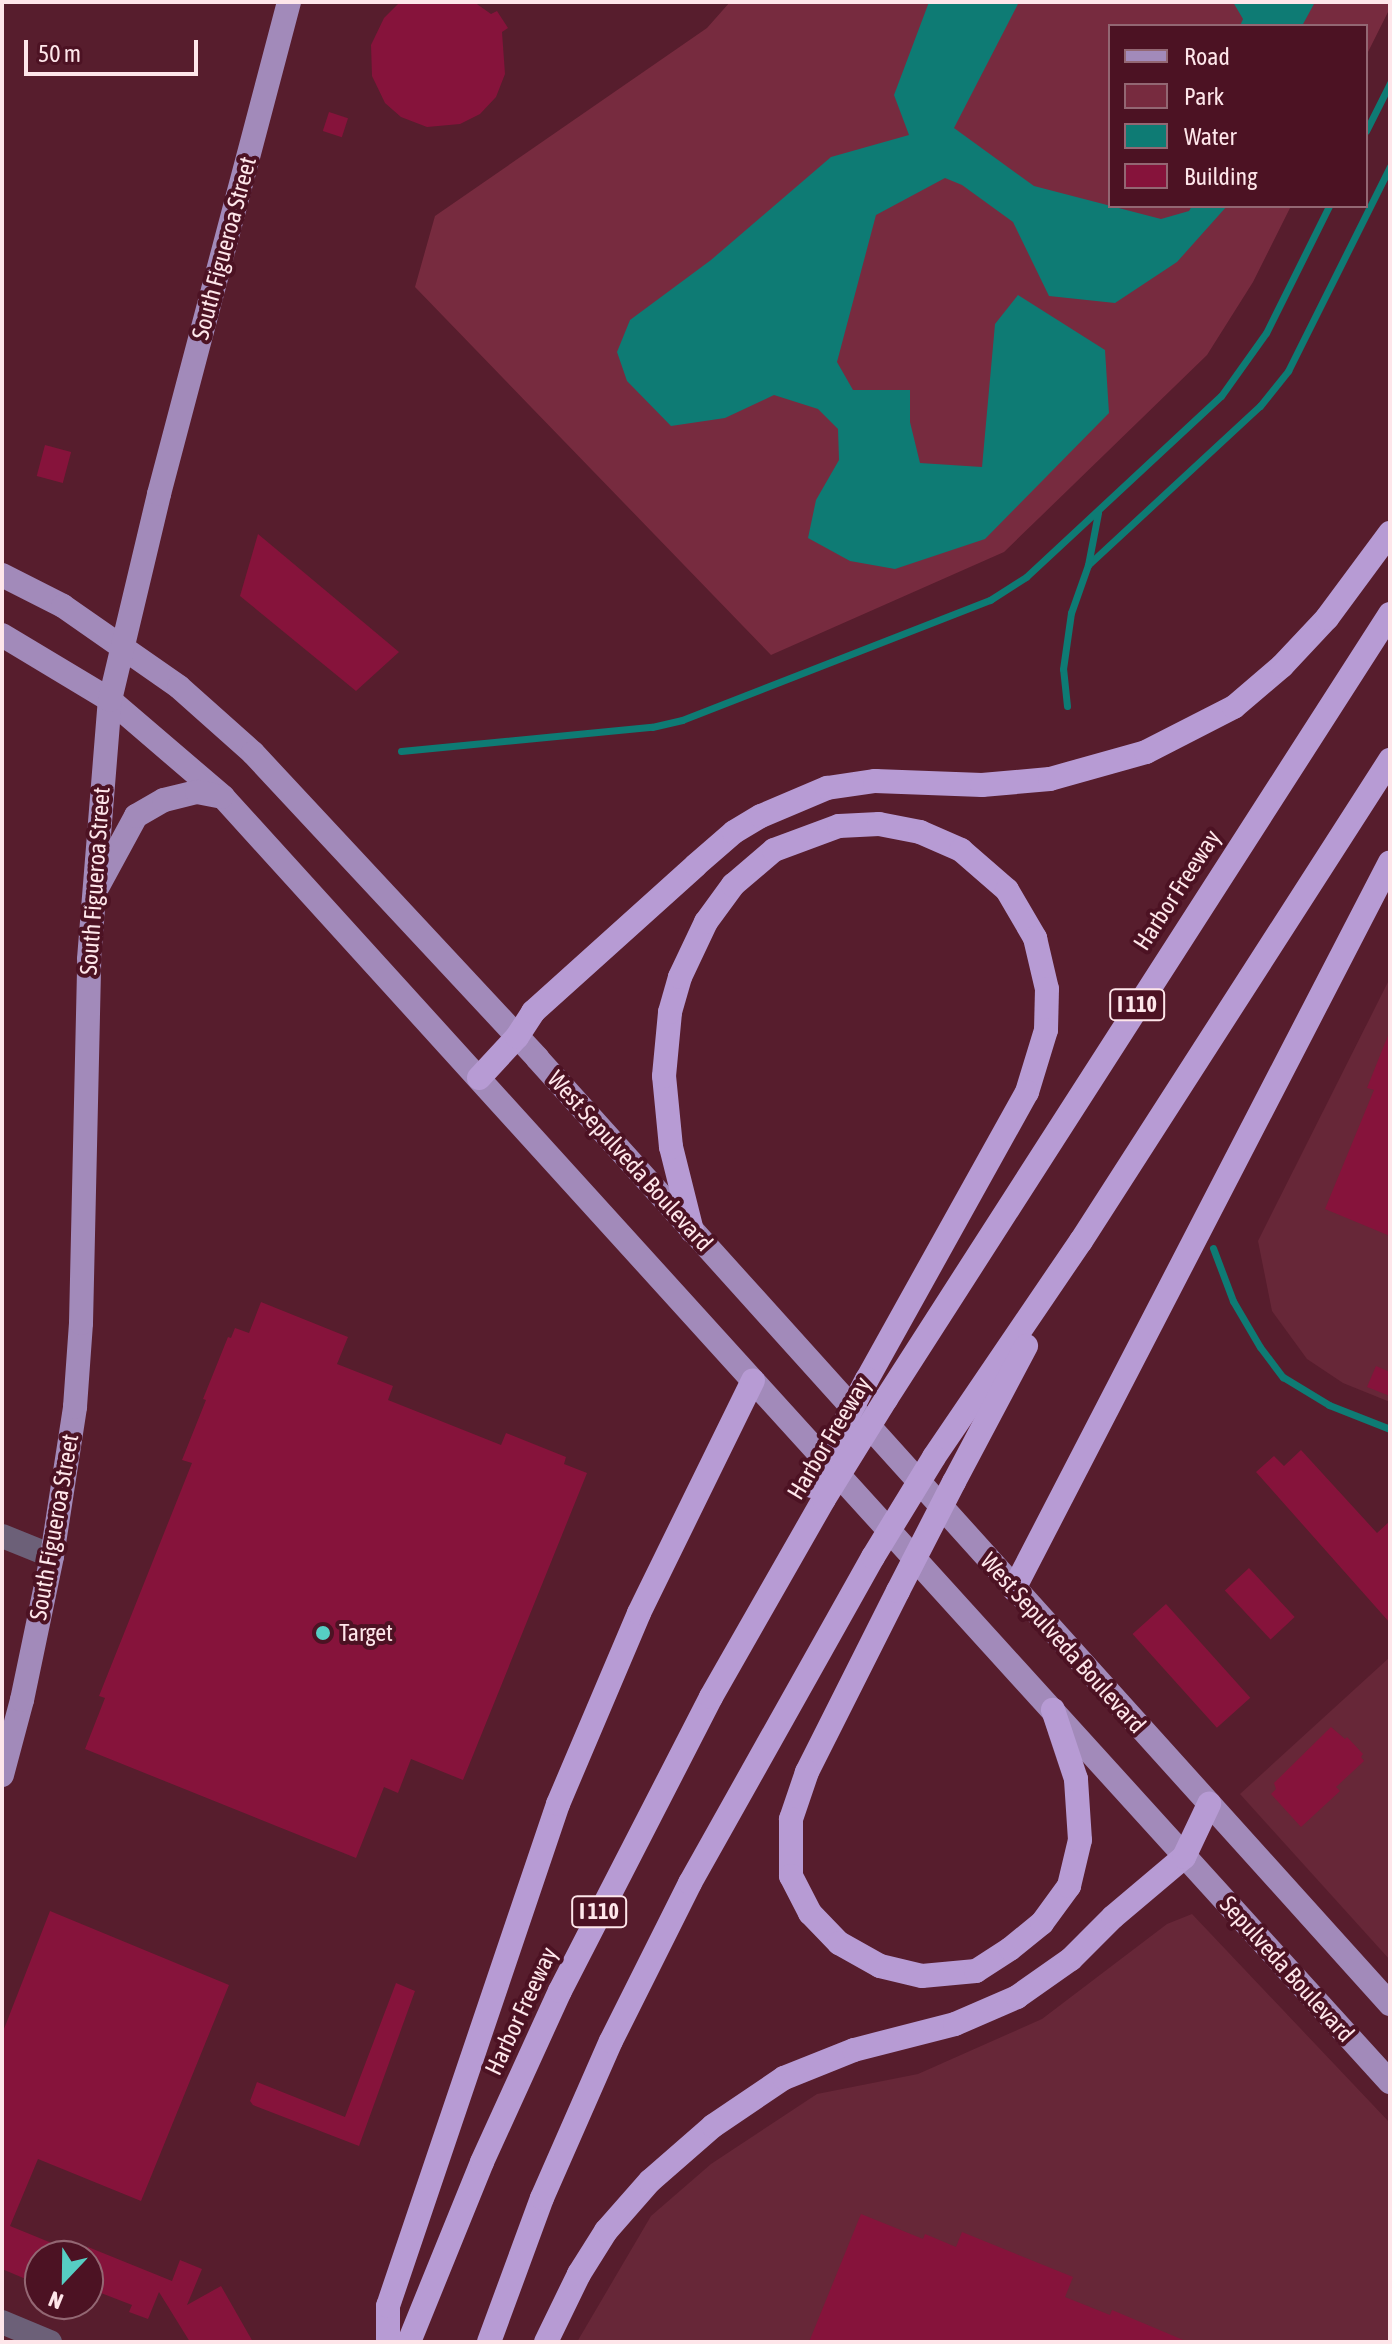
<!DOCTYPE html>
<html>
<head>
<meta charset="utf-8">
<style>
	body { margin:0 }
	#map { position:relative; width:1392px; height:2344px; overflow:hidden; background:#571d2d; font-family:"Asap Condensed",sans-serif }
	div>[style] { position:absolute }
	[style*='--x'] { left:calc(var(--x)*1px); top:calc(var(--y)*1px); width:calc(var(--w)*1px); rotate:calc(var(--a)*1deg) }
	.built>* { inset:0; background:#672738 }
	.green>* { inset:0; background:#772b3f }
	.water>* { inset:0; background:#0e7b74 }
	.stream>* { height:7px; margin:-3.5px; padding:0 3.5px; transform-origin:3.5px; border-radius:3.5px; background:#0e7b74 }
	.building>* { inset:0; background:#86133b; transform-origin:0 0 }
	.minor>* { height:24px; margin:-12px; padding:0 12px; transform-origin:12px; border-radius:12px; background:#6c6078 }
	.major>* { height:24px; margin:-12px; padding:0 12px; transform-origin:12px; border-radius:12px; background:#a28aba }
	.highway>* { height:24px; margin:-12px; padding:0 12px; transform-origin:12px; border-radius:12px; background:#b79bd4 }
	.highway-bridge>* { height:24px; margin:-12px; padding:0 12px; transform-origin:12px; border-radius:12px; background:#b79bd4 }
	.dots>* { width:22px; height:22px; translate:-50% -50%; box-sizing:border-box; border:4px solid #4c1223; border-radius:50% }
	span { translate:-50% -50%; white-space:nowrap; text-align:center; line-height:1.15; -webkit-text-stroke:8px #4c1223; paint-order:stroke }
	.shield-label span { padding:2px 6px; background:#4c1223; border:2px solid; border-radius:6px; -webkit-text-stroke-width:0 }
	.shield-label { font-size:22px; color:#fee6ea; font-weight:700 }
	.street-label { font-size:24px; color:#fee6ea }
	.poi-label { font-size:24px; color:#fee6ea }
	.left { translate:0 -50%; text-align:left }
	.frame { position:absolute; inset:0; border:4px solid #fee6ea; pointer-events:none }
	.legend { position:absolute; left:1108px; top:24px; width:260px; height:184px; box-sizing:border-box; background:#4c1223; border:2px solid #936773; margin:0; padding:10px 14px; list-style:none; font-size:24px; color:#fee6ea }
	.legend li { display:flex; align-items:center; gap:16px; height:40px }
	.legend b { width:40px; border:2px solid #936773 }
	.north { position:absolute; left:24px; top:2240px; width:80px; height:80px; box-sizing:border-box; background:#4c1223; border:2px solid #936773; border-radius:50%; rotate:202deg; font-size:22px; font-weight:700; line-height:32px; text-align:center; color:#fee6ea }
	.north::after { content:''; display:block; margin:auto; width:28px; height:36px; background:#56cec3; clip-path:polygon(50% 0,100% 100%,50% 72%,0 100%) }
	.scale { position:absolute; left:24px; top:40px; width:174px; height:36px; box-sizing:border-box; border:4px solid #fee6ea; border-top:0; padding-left:10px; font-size:24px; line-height:28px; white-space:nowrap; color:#fee6ea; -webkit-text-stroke:6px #4c1223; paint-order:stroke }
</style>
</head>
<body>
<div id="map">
	<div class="built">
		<div style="clip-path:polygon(1390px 978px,1390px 1402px,1343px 1383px,1307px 1359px,1272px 1311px,1258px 1241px)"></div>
		<div style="clip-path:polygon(1390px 1657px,1390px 1960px,1240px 1794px)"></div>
		<div style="clip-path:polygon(1192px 1914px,1390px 2123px,1390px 2342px,577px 2342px,651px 2216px,711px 2164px,817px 2094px,918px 2074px,1042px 2019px,1167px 1924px)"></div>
	</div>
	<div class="green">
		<div style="clip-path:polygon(730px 2px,1390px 2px,1390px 8px,1366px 56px,1366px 26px,1110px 26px,1110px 206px,1291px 206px,1253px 282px,1207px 355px,1004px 552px,771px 655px,415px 287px,435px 216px,707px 28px)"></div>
	</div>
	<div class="water">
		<div style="clip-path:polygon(929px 2px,1019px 2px,954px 128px,1034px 186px,1161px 219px,1189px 211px,1192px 206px,1227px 206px,1177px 262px,1115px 303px,1049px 296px,1013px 222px,962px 185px,945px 178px,876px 215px,837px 362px,853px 390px,910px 390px,910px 422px,920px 463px,982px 467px,995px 324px,1018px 295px,1105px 350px,1109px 413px,985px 539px,895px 569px,850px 561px,808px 538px,816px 500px,839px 460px,838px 429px,818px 409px,774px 395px,725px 418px,671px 426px,627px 381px,617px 352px,630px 320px,711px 260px,831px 157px,909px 135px,894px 95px)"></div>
		<div style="clip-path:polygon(1233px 2px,1315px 2px,1302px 26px,1240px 26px,1243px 19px)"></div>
	</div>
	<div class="stream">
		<div style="--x:1366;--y:131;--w:54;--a:-63.4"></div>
		<div style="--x:1088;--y:565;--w:234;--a:-42.8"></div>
		<div style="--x:1260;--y:406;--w:45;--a:-51.3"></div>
		<div style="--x:1288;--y:371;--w:229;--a:-63.5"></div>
		<div style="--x:1067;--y:706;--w:37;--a:-96"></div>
		<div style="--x:1063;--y:669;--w:57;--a:-81.9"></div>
		<div style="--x:1071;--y:613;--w:51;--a:-70.5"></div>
		<div style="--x:1088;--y:565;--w:53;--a:-79.1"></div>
		<div style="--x:401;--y:751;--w:252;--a:-5.5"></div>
		<div style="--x:652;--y:727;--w:31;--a:-13"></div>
		<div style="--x:682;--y:720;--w:331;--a:-21.3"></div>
		<div style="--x:990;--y:600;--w:43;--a:-32.6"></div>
		<div style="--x:1026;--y:577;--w:266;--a:-42.9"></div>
		<div style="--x:1221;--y:396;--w:77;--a:-54.5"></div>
		<div style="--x:1266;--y:333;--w:142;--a:-63.6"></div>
		<div style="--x:1213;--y:1248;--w:57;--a:69.3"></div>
		<div style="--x:1233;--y:1301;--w:53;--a:59.6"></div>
		<div style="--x:1260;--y:1347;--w:38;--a:53"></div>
		<div style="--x:1283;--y:1377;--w:54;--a:31.3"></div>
		<div style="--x:1329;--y:1405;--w:66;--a:21.5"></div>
	</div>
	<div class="building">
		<div style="clip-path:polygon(400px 2px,474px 2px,491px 14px,497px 11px,508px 28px,502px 32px,505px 74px,496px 97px,480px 114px,460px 124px,427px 127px,401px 117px,385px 103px,372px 76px,371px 45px,384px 18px)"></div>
		<div style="left:329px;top:112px;width:20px;height:20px;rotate:18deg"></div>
		<div style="left:45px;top:445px;width:27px;height:32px;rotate:15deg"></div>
		<div style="clip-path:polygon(258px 534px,399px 652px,356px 691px,240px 596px)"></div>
		<div style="clip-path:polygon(1389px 1033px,1390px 1033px,1390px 1236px,1325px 1209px,1374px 1090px,1367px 1088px)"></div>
		<div style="clip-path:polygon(261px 1302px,348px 1337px,337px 1364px,393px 1386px,388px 1400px,501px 1445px,506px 1433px,566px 1457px,564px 1464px,587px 1473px,463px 1780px,411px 1759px,398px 1793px,384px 1787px,356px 1858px,85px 1749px,105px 1698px,99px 1696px,192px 1463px,182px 1460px,206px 1400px,203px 1399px,228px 1337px,231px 1338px,235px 1328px,249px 1333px)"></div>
		<div style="clip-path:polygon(1376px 1366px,1390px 1372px,1390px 1396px,1367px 1387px)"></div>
		<div style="clip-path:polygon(1301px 1450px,1377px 1533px,1390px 1521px,1390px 1623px,1256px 1472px,1274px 1456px,1284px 1466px)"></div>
		<div style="left:1249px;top:1568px;width:67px;height:33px;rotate:47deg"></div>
		<div style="left:1166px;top:1604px;width:126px;height:45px;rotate:48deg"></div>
		<div style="clip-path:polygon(1331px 1727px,1345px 1739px,1347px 1737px,1363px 1754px,1361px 1757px,1364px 1761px,1336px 1787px,1340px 1791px,1301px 1827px,1271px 1794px,1276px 1789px,1274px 1783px)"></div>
		<div style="clip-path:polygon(50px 1911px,229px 1985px,141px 2201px,38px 2159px,10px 2226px,81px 2255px,40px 2256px,40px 2285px,2px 2269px,2px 2034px)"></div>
		<div style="clip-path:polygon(396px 1983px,415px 1991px,359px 2146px,253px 2105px,250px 2101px,257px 2082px,345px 2117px)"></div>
		<div style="clip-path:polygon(861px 2214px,923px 2239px,925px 2234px,956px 2247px,962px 2232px,1073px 2277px,1065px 2297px,1110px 2315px,1112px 2310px,1188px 2342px,809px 2342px)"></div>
		<div style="clip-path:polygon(88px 2247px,172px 2281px,180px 2260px,202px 2269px,187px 2305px,221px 2286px,253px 2342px,190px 2342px,159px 2292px,148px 2319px,129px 2312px,132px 2305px,88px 2288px)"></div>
	</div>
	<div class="minor">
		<div style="--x:2;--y:1536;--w:54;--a:21.8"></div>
		<div style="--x:2;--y:2322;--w:52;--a:22.6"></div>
	</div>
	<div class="major">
		<div style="--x:2;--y:575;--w:68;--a:26.9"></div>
		<div style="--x:63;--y:606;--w:141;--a:34.9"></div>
		<div style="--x:179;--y:687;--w:99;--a:41.7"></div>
		<div style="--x:253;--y:753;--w:417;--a:47"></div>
		<div style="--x:537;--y:1058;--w:1274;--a:47.96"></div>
		<div style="--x:2;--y:635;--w:126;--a:31"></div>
		<div style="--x:110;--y:700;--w:149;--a:40.6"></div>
		<div style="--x:223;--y:797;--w:1736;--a:47.76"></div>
		<div style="--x:98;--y:886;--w:80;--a:-61.5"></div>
		<div style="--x:136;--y:816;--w:32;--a:-30"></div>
		<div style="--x:164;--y:800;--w:34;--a:-14"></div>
		<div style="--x:197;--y:792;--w:25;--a:11"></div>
		<div style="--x:2;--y:1775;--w:78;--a:-75.1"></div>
		<div style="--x:22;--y:1700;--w:147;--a:-78.2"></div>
		<div style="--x:52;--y:1556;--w:151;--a:-81.2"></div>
		<div style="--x:75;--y:1407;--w:84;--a:-85.9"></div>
		<div style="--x:81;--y:1323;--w:364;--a:-88.7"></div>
		<div style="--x:89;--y:959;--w:260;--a:-85.4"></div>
		<div style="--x:110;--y:700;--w:212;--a:-76.6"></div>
		<div style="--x:159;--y:494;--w:509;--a:-75.2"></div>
	</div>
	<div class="highway">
		<div style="--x:479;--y:1078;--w:56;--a:-47.2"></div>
		<div style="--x:517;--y:1037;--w:30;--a:-57"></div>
		<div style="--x:533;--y:1012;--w:219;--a:-42"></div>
		<div style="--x:696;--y:865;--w:50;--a:-41"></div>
		<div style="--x:734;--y:832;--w:31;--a:-31"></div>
		<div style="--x:761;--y:816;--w:72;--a:-23"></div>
		<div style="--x:827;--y:788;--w:49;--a:-8.3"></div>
		<div style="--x:875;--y:781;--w:107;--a:2.1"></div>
		<div style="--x:982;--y:785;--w:68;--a:-5"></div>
		<div style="--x:1050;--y:779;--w:100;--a:-15.7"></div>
		<div style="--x:1146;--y:752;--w:99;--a:-27.1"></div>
		<div style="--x:1234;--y:707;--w:63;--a:-40.5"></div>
		<div style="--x:1282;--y:666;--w:66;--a:-46.8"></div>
		<div style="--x:1327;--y:618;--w:106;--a:-53.5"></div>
		<div style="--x:692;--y:1231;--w:87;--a:-104"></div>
		<div style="--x:671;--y:1147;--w:71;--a:-95.6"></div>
		<div style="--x:664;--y:1076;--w:64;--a:-84.6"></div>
		<div style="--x:670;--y:1012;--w:36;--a:-74"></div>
		<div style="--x:680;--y:977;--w:61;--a:-64.7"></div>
		<div style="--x:706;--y:922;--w:46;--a:-53.9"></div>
		<div style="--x:733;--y:885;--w:54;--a:-40.5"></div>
		<div style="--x:774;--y:850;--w:69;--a:-20.3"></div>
		<div style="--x:839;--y:826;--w:40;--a:-2.9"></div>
		<div style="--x:879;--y:824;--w:42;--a:11"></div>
		<div style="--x:920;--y:832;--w:45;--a:23.7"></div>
		<div style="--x:961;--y:850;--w:61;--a:41"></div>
		<div style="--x:1007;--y:890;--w:56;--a:59.7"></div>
		<div style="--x:1035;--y:938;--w:52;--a:76.8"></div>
		<div style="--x:1047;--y:989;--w:41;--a:91.4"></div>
		<div style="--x:1046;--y:1030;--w:65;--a:107"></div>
		<div style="--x:1027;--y:1092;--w:329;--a:119.1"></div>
		<div style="--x:886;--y:1399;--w:933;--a:-57.3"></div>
		<div style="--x:934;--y:1457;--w:261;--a:-55.8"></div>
		<div style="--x:1081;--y:1241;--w:572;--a:-57.28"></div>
		<div style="--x:954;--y:1482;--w:154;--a:-62.1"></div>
		<div style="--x:1014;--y:1589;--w:818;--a:-62.65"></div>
		<div style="--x:898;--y:1591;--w:203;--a:116.7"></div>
		<div style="--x:807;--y:1772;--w:50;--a:108.8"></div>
		<div style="--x:791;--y:1819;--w:57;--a:90"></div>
		<div style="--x:791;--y:1876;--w:42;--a:62.8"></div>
		<div style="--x:810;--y:1913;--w:42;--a:46"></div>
		<div style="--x:839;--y:1943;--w:47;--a:29.3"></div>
		<div style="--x:880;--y:1966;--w:43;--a:13.4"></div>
		<div style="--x:922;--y:1976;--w:54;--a:-5.3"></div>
		<div style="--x:976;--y:1971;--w:40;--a:-32.9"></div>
		<div style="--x:1010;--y:1949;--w:41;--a:-39.1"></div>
		<div style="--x:1042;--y:1923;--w:46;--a:-53.9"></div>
		<div style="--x:1069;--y:1886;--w:47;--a:-76.6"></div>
		<div style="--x:1080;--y:1840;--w:61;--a:-93.8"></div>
		<div style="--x:1076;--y:1779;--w:73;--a:-108.4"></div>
		<div style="--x:388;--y:2342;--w:36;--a:-90"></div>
		<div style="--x:388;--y:2306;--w:530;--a:-71.29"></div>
		<div style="--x:558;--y:1804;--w:207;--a:-67"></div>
		<div style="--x:639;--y:1613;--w:259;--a:-63.9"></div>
		<div style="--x:409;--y:2342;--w:194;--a:-67.9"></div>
		<div style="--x:482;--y:2162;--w:188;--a:-65.5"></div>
		<div style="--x:560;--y:1991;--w:331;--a:-62.8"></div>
		<div style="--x:711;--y:1697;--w:228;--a:-60.3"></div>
		<div style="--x:489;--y:2342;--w:153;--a:-69.8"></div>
		<div style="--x:542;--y:2198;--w:171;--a:-66.3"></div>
		<div style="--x:611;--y:2041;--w:177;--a:-63.4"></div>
		<div style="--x:690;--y:1883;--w:374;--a:-60.7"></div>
		<div style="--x:546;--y:2342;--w:76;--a:-64.1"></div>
		<div style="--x:579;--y:2274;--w:51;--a:-57.9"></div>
		<div style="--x:606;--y:2231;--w:67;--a:-48.7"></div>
		<div style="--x:650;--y:2181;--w:84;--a:-41.1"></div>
		<div style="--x:713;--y:2126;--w:86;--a:-34.1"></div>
		<div style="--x:784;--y:2078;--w:75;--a:-21.8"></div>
		<div style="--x:854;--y:2050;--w:104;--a:-14.4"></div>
		<div style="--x:955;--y:2024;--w:68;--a:-23.5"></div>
		<div style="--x:1017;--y:1997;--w:66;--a:-35.1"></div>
		<div style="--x:1071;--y:1959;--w:59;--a:-45"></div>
		<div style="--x:1113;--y:1917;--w:93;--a:-40.2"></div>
		<div style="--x:1184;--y:1857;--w:59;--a:-64.7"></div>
	</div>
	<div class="highway-bridge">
		<div style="--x:812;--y:1486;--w:120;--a:-62.8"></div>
		<div style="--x:824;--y:1499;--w:118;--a:-58.2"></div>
		<div style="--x:873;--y:1557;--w:117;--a:-58.6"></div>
		<div style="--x:898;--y:1591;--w:123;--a:-62.8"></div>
	</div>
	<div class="dots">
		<div style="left:323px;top:1633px;background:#56cec3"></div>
	</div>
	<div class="shield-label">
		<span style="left:1137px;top:1005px">I 110</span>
		<span style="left:599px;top:1912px">I 110</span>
	</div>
	<div class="street-label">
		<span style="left:224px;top:248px;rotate:-75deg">South Figueroa Street</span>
		<span style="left:95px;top:881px;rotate:-86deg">South Figueroa Street</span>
		<span style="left:1177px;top:890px;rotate:-57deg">Harbor Freeway</span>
		<span style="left:630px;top:1161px;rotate:48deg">West Sepulveda Boulevard</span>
		<span style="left:829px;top:1438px;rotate:-59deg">Harbor Freeway</span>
		<span style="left:54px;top:1527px;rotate:-80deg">South Figueroa Street</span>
		<span style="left:1063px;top:1643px;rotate:48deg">West Sepulveda Boulevard</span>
		<span style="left:1287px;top:1969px;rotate:48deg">Sepulveda Boulevard</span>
		<span style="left:521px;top:2011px;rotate:-65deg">Harbor Freeway</span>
	</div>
	<div class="poi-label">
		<span class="left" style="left:339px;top:1633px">Target</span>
	</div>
	<div class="frame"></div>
	<ul class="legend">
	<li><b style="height:10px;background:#a28aba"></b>Road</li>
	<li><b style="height:22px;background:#772b3f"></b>Park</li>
	<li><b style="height:22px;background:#0e7b74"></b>Water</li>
	<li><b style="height:22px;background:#86133b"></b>Building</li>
	</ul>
	<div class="north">N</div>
	<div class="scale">50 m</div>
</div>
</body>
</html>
